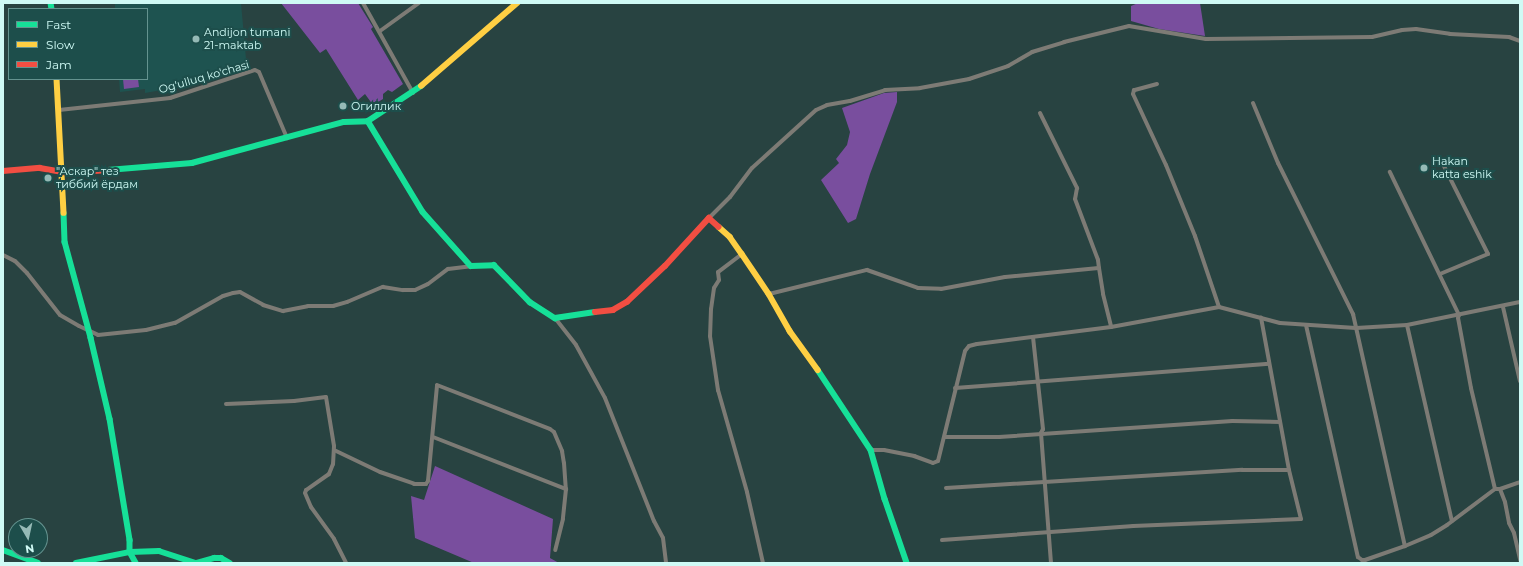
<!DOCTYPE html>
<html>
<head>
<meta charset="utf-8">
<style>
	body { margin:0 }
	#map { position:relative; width:1523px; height:566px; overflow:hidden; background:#284341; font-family:Montserrat,sans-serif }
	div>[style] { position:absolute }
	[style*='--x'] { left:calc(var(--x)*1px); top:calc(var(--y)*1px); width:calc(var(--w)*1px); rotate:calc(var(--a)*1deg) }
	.built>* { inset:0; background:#1e5350 }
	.green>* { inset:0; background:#794e9e }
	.street>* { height:4px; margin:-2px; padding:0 2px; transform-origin:2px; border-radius:2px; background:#7d7b75 }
	.fast>* { height:5.5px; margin:-2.75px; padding:0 2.75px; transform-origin:2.75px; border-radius:2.75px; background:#16e098 }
	.slow>* { height:5.5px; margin:-2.75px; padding:0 2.75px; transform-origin:2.75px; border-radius:2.75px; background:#ffcf43 }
	.jam>* { height:5.5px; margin:-2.75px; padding:0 2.75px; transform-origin:2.75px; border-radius:2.75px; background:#f24e42 }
	.dots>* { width:11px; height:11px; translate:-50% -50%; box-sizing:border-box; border:2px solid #1d4e4b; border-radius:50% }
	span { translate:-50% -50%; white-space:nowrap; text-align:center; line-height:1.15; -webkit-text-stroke:4px #1d4e4b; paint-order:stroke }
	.poi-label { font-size:11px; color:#cffaf5 }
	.left { translate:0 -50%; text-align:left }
	.street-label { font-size:11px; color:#cffaf5 }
	.frame { position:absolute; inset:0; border:4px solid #cffaf5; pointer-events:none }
	.legend { position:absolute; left:8px; top:8px; width:140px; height:72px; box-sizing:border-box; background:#1d4e4b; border:1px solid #64938f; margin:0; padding:5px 7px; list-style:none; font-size:12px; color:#cffaf5 }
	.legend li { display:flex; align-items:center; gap:8px; height:20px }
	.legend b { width:20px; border:1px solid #64938f }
	.north { position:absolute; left:8px; top:518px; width:40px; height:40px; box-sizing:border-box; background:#1d4e4b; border:1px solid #64938f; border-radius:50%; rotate:171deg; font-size:11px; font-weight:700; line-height:16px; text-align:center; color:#cffaf5 }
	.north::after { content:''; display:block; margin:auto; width:14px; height:18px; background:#95bab6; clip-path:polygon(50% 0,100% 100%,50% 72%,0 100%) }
</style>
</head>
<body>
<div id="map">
	<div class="built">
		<div style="clip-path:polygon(115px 3px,241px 3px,247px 70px,195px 84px,145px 93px,145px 89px,120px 92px,119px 79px,147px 79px,147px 9px,115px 9px)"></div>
	</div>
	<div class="green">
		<div style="clip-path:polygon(281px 3px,358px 3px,373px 27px,371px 29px,403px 84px,392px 92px,388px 90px,383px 94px,383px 99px,373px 105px,365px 94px,358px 100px,326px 49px,320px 53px)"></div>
		<div style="clip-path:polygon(1138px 3px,1200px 3px,1205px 36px,1159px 29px,1131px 21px,1131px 6px)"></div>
		<div style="clip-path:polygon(123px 79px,138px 79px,139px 87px,124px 89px)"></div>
		<div style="clip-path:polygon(897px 92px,897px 102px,870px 174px,856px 219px,848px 223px,821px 180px,839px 163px,836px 159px,847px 145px,850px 132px,842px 108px,884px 93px)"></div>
		<div style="clip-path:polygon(435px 466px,553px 519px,550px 558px,559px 563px,474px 563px,415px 538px,411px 496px,424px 500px)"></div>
	</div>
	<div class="street">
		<div style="--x:363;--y:3;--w:103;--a:60.9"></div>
		<div style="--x:380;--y:31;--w:48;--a:-35.7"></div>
		<div style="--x:1157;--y:84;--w:24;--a:165"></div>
		<div style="--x:1134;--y:90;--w:4;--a:104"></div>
		<div style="--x:1133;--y:94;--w:78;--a:65.1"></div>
		<div style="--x:1166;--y:165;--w:77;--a:67.8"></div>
		<div style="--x:1195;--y:236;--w:75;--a:71.3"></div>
		<div style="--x:1253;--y:103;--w:65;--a:67.4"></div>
		<div style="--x:1278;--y:163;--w:169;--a:63.6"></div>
		<div style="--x:1353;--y:314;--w:238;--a:77.4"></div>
		<div style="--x:1405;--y:546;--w:28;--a:-23"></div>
		<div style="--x:1431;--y:535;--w:19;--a:-32"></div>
		<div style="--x:1447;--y:525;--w:60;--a:-36.9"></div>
		<div style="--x:1495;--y:489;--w:104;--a:-103.4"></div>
		<div style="--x:1471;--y:388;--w:71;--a:-100.5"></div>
		<div style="--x:1458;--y:318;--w:3;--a:-72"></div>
		<div style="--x:1459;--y:315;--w:159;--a:-115.8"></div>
		<div style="--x:59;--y:110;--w:112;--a:-6.2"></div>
		<div style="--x:170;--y:98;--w:89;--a:-18.2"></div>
		<div style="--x:255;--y:70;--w:4;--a:27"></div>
		<div style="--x:259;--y:72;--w:72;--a:67"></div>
		<div style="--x:1040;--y:113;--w:84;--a:63.7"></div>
		<div style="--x:1077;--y:188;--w:11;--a:100"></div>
		<div style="--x:1075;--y:199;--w:65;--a:69.3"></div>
		<div style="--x:1098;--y:260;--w:8;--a:83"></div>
		<div style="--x:709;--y:218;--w:30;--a:-45"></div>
		<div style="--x:730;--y:197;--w:36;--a:-53"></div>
		<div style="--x:752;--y:168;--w:86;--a:-42.2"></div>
		<div style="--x:816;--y:110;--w:12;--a:-24"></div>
		<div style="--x:827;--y:105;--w:23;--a:-10"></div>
		<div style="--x:850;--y:101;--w:37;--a:-17"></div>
		<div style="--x:885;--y:90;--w:35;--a:-3"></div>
		<div style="--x:920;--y:88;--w:50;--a:-10.4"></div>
		<div style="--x:969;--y:79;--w:41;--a:-18.4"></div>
		<div style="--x:1008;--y:66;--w:28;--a:-30"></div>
		<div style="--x:1032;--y:52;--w:34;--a:-17"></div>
		<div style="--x:1064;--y:42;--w:67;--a:-13.8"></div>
		<div style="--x:1129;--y:26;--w:78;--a:9.6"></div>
		<div style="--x:1206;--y:39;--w:166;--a:-0.7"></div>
		<div style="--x:1372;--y:37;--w:31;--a:-13"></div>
		<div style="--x:1402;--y:30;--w:14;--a:-4"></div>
		<div style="--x:1416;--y:29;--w:34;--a:8"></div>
		<div style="--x:1450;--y:34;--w:59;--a:2.9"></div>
		<div style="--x:1509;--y:37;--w:12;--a:20"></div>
		<div style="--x:742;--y:254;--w:30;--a:143"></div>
		<div style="--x:718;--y:272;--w:8;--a:83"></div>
		<div style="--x:719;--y:280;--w:9;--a:122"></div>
		<div style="--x:714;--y:288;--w:21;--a:98"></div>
		<div style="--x:711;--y:309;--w:27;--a:92"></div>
		<div style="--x:710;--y:336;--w:55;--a:81.6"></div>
		<div style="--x:718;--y:390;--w:106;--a:74.1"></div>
		<div style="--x:747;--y:492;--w:73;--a:77.3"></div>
		<div style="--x:3;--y:255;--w:13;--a:27"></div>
		<div style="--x:15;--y:261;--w:17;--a:45"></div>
		<div style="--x:27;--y:273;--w:53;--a:51.8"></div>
		<div style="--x:60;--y:315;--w:22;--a:30"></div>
		<div style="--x:79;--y:326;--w:21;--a:25"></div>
		<div style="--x:98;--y:335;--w:48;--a:-5.9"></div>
		<div style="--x:146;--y:330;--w:30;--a:-14"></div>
		<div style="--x:175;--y:323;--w:55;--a:-29.4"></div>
		<div style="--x:223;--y:296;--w:10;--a:-17"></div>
		<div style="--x:233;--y:293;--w:7;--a:-8"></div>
		<div style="--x:240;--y:292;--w:26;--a:29"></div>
		<div style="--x:263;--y:305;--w:21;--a:17"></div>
		<div style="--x:283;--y:311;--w:25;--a:-11"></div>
		<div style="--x:308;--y:306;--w:25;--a:0"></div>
		<div style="--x:333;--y:306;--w:15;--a:-16"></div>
		<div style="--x:347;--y:302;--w:39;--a:-23"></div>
		<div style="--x:383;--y:287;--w:20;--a:9"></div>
		<div style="--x:403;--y:290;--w:12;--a:0"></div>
		<div style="--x:415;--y:290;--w:14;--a:-25"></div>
		<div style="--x:428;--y:284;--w:25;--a:-37"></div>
		<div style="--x:448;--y:269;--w:23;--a:-7"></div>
		<div style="--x:1440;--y:274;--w:52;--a:-22.6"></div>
		<div style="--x:1488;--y:254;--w:98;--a:-116.6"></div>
		<div style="--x:769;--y:294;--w:101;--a:-13.8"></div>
		<div style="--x:867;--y:270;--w:54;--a:19.4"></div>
		<div style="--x:918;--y:288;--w:23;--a:2"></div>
		<div style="--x:941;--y:289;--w:65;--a:-10.6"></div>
		<div style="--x:1005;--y:277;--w:94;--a:-5.5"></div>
		<div style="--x:1099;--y:268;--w:26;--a:81"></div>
		<div style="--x:1103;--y:294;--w:34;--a:76"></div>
		<div style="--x:1503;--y:307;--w:76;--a:77.1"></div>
		<div style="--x:555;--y:318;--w:34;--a:52"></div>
		<div style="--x:576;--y:345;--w:60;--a:61.3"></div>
		<div style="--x:605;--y:398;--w:132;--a:68.3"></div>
		<div style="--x:654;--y:521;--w:19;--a:62"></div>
		<div style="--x:663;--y:538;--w:25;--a:83"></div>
		<div style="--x:1306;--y:325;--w:238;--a:77.4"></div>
		<div style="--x:1358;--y:557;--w:5;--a:37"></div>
		<div style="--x:1362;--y:560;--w:3;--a:0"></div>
		<div style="--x:1365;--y:560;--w:42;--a:-19.3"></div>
		<div style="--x:1407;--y:325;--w:201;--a:77.1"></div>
		<div style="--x:1033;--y:337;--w:93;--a:83.8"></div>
		<div style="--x:1043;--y:429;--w:4;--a:117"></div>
		<div style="--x:1041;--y:433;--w:130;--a:85.6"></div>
		<div style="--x:955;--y:388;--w:315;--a:-4.4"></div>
		<div style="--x:226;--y:404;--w:68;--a:-2.5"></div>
		<div style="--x:294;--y:401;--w:32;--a:-7"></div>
		<div style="--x:326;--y:397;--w:50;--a:80.7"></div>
		<div style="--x:334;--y:446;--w:18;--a:93"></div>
		<div style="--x:333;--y:464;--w:11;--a:112"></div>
		<div style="--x:329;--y:474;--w:28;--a:145"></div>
		<div style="--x:306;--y:490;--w:3;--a:108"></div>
		<div style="--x:305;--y:493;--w:15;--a:67"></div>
		<div style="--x:311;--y:507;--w:39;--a:54"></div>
		<div style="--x:334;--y:539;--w:27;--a:63"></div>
		<div style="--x:433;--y:437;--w:143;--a:21.4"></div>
		<div style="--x:945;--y:437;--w:54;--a:0"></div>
		<div style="--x:999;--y:437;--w:234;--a:-3.9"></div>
		<div style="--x:1232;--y:421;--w:48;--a:1.2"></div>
		<div style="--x:334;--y:450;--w:51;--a:25.6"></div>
		<div style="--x:380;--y:472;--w:36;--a:19"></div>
		<div style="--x:414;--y:484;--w:12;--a:0"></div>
		<div style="--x:426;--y:484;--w:4;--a:-56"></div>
		<div style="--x:428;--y:481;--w:96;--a:-84.6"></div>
		<div style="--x:437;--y:385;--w:121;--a:21.3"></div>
		<div style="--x:550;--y:429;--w:5;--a:37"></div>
		<div style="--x:554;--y:432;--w:21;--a:67"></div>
		<div style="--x:562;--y:451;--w:12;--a:81"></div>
		<div style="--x:564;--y:463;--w:26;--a:86"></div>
		<div style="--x:566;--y:489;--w:30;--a:96"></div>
		<div style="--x:563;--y:519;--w:32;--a:104"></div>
		<div style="--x:871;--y:450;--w:13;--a:0"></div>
		<div style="--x:884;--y:450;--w:31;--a:11"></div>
		<div style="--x:914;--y:456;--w:20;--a:20"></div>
		<div style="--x:933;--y:463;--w:5;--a:-22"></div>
		<div style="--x:938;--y:461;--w:113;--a:-76.2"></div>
		<div style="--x:965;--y:351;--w:6;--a:-51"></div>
		<div style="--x:969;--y:346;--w:8;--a:-14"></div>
		<div style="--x:977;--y:344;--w:135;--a:-7.2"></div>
		<div style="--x:1111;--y:327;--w:110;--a:-10.5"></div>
		<div style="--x:1219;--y:307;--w:63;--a:14.7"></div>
		<div style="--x:1280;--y:323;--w:76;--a:3.8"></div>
		<div style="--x:1356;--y:328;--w:51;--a:-3.4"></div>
		<div style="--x:1407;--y:325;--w:115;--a:-11.5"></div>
		<div style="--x:946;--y:488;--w:297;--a:-3.5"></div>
		<div style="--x:1242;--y:470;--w:47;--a:0"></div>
		<div style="--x:1495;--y:489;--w:5;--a:0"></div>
		<div style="--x:1500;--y:489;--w:14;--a:69"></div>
		<div style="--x:1505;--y:502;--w:21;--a:79"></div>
		<div style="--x:1509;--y:523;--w:11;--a:63"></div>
		<div style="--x:1514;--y:533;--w:28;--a:77"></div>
		<div style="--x:1500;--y:489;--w:21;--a:-19"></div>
		<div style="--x:942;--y:540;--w:192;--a:-4.2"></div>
		<div style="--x:1133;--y:526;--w:168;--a:-2.4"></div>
		<div style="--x:1301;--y:519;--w:50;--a:-103.8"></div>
		<div style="--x:1289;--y:470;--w:155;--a:-100.4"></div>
	</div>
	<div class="fast">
		<div style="--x:51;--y:3;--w:6;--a:81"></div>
		<div style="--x:368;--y:121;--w:106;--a:58.9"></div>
		<div style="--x:423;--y:212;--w:72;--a:48.4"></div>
		<div style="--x:471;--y:266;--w:23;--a:-2"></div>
		<div style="--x:494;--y:265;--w:52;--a:45.8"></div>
		<div style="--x:530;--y:302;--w:30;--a:33"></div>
		<div style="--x:555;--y:318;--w:40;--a:-8.5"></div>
		<div style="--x:108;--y:170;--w:84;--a:-4.8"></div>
		<div style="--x:192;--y:163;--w:157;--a:-15.1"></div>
		<div style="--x:344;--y:122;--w:24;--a:-2"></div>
		<div style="--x:368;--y:121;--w:64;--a:-33.4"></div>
		<div style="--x:64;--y:213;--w:29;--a:88"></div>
		<div style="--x:65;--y:242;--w:99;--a:74.8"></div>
		<div style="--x:91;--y:338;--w:83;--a:76.8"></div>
		<div style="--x:110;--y:419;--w:123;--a:80.6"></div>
		<div style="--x:130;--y:540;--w:12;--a:90"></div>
		<div style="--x:130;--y:552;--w:13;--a:61"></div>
		<div style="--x:818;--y:370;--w:96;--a:56.5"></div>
		<div style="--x:871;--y:450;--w:51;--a:74.1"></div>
		<div style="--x:885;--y:499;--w:68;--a:71"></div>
		<div style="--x:3;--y:550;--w:37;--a:20"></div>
		<div style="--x:76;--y:563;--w:55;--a:-11.5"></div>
		<div style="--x:130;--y:552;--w:29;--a:-2"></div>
		<div style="--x:159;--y:551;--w:40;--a:18"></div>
		<div style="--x:197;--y:563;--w:18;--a:-16"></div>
		<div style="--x:214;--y:558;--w:7;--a:0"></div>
		<div style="--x:221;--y:558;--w:10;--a:29"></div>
	</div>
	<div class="slow">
		<div style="--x:57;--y:79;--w:134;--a:87"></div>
		<div style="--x:421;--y:86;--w:127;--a:-40.8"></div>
		<div style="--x:719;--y:227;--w:15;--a:42"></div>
		<div style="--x:730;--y:237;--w:21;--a:55"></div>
		<div style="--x:742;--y:254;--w:48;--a:56"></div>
		<div style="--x:769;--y:294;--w:43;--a:60.4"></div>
		<div style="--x:790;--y:331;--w:48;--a:54.3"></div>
	</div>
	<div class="jam">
		<div style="--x:3;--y:171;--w:37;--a:-5"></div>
		<div style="--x:40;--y:168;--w:27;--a:10"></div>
		<div style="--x:67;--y:173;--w:41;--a:-4.2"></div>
		<div style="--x:595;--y:312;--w:18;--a:-6"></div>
		<div style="--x:613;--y:310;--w:16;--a:-30"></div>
		<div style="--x:627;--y:302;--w:52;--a:-43.5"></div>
		<div style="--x:665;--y:266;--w:65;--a:-47.5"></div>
		<div style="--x:709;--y:218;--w:13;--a:42"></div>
	</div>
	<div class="dots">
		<div style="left:196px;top:39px;background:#95bab6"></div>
		<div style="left:343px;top:106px;background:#95bab6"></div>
		<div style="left:1424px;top:168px;background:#95bab6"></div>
		<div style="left:48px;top:178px;background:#95bab6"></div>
	</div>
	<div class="poi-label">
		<span class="left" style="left:204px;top:39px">Andijon tumani<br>21-maktab</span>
		<span class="left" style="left:351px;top:106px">Огиллик</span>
		<span class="left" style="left:1432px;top:168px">Hakan<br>katta eshik</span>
		<span class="left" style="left:56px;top:178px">"Аскар" тез<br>тиббий ёрдам</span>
	</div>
	<div class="street-label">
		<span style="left:204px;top:77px;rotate:-16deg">Og'ulluq ko'chasi</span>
	</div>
	<div class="frame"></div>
	<ul class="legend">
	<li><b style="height:5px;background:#16e098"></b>Fast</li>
	<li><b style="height:5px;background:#ffcf43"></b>Slow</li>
	<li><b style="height:5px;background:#f24e42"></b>Jam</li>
	</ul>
	<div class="north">N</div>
</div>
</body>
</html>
